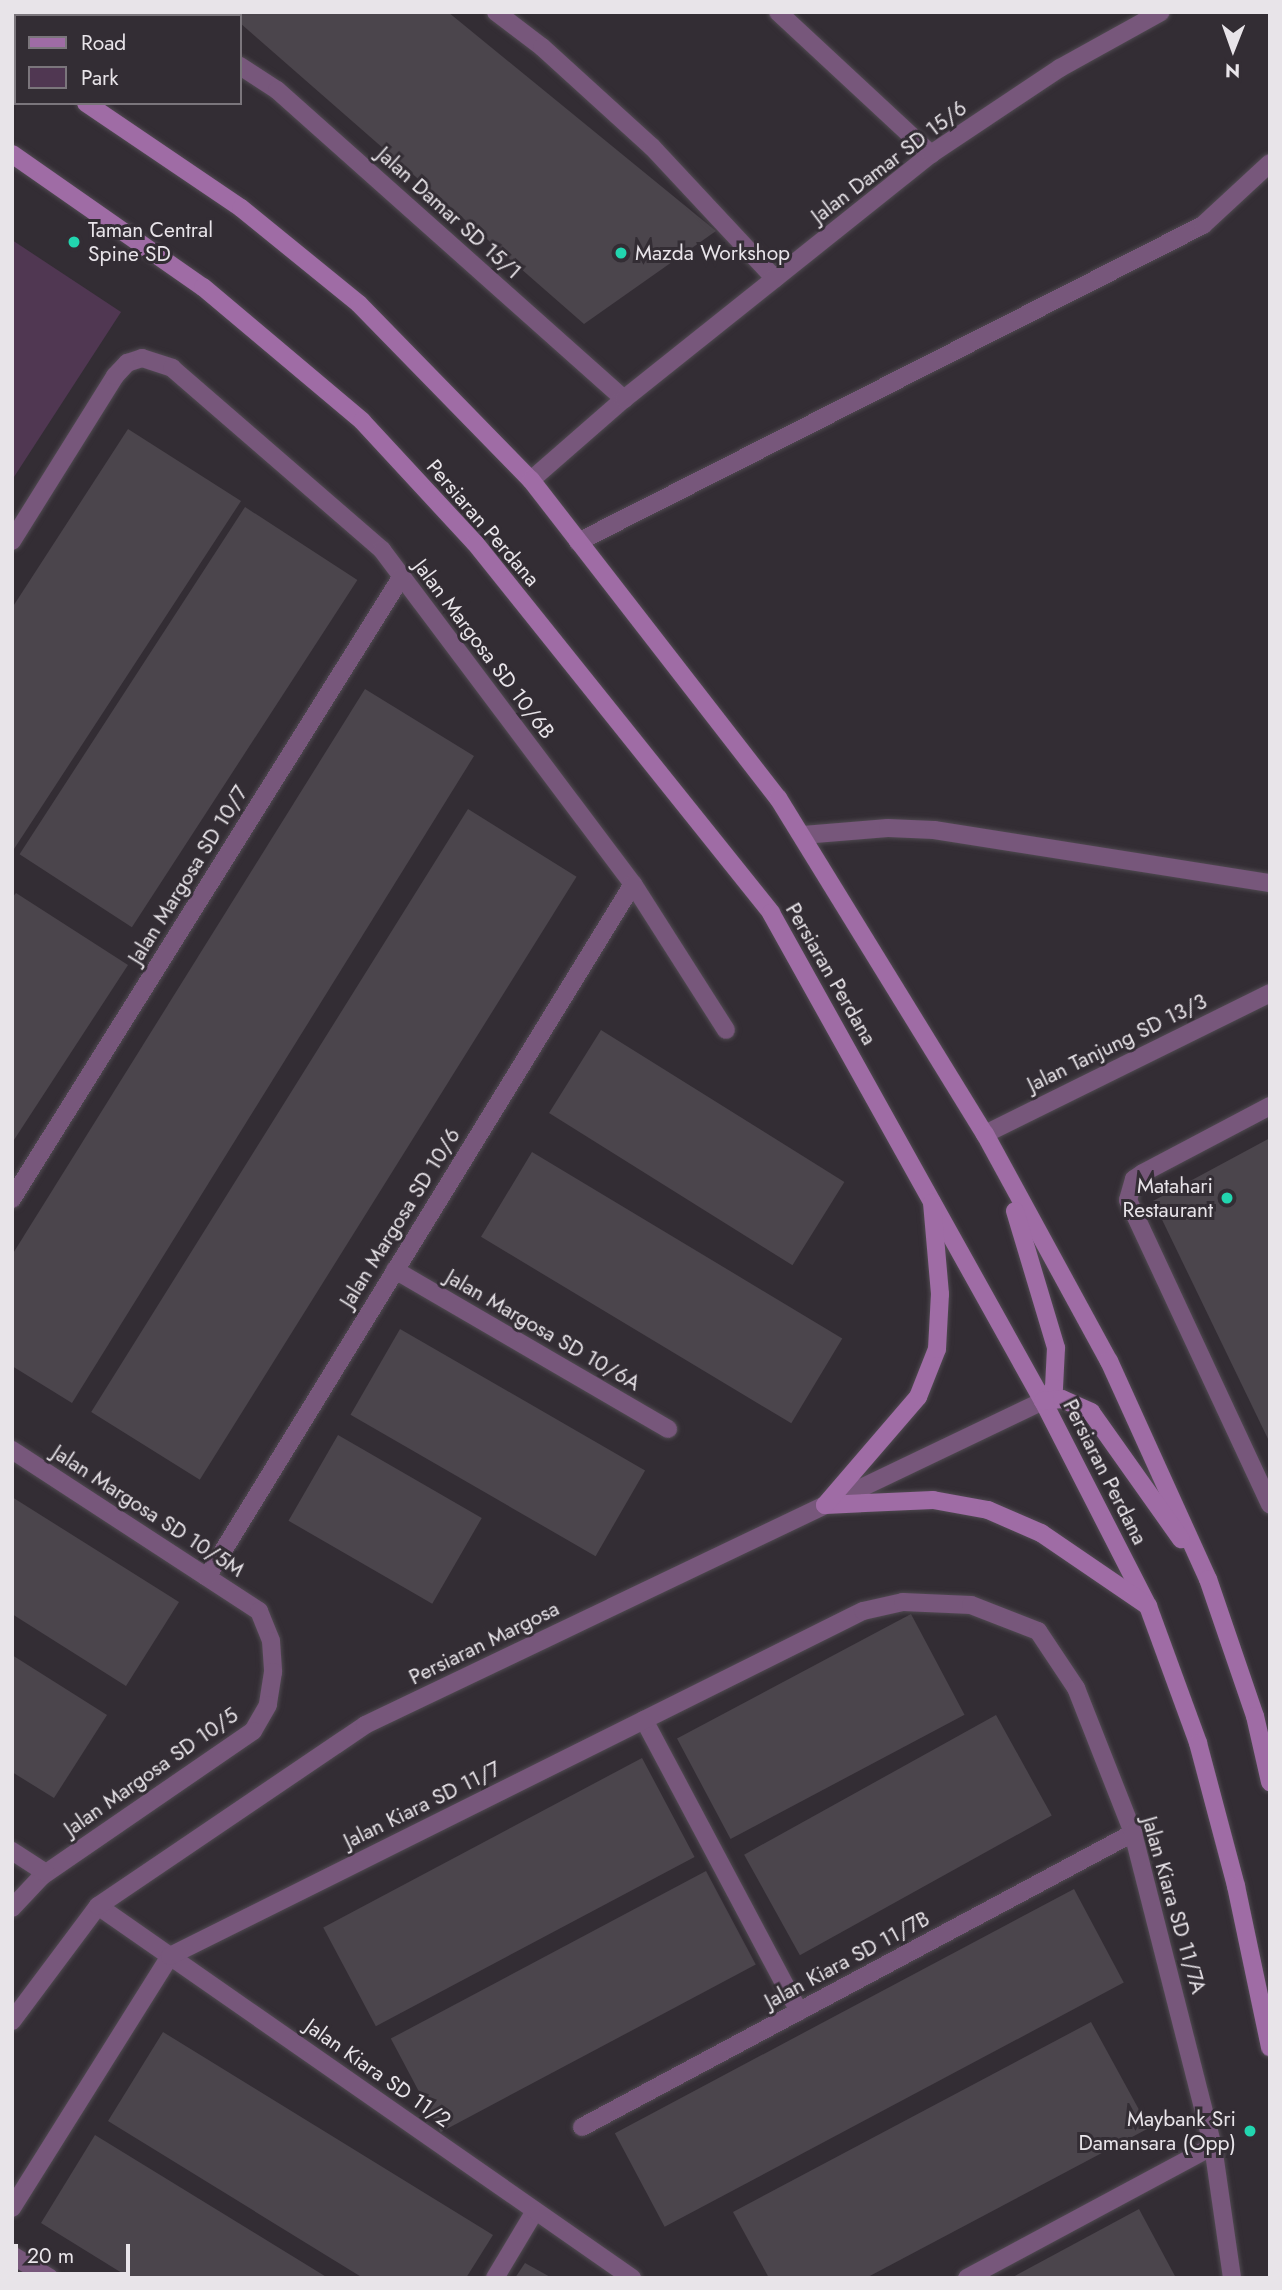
<!DOCTYPE html>
<html>
<head>
<meta charset="utf-8">
<style>
	body { margin:0 }
	#map { position:relative; width:1282px; height:2290px; overflow:hidden; background:#332d34; font-family:Jost,sans-serif }
	div>[style] { position:absolute }
	[style*='--x'] { left:calc(var(--x)*1px); top:calc(var(--y)*1px); width:calc(var(--w)*1px); rotate:calc(var(--a)*1deg) }
	.green>* { inset:0; background:#503752 }
	.building>* { inset:0; background:#4b454c; transform-origin:0 0 }
	.roads { filter:drop-shadow(0 0 2px #504a51) drop-shadow(0 0 2px #504a51) }
	.service>* { height:18px; margin:-9px; padding:0 9px; transform-origin:9px; border-radius:9px; background:#77577b }
	.minor>* { height:18px; margin:-9px; padding:0 9px; transform-origin:9px; border-radius:9px; background:#77577b }
	.tertiary>* { height:18px; margin:-9px; padding:0 9px; transform-origin:9px; border-radius:9px; background:#77577b }
	.secondary>* { height:18px; margin:-9px; padding:0 9px; transform-origin:9px; border-radius:9px; background:#9f6ca5 }
	.dots>* { width:19px; height:19px; translate:-50% -50%; box-sizing:border-box; border:4px solid #332d34; border-radius:50% }
	span { translate:-50% -50%; white-space:nowrap; text-align:center; line-height:1.15; -webkit-text-stroke:6px #332d34; paint-order:stroke }
	.street-label { font-size:21px; color:#e8e4e9 }
	.poi-label { font-size:21px; color:#e8e4e9 }
	.left { translate:0 -50%; text-align:left }
	.right { translate:-100% -50%; text-align:right }
	.frame { position:absolute; inset:0; border:14px solid #e8e4e9; pointer-events:none }
	.legend { position:absolute; left:14px; top:14px; width:228px; height:91px; box-sizing:border-box; background:#332d34; border:2px solid #7b767c; margin:0; padding:9px 12px; list-style:none; font-size:21px; color:#e8e4e9 }
	.legend li { display:flex; align-items:center; gap:14px; height:35px }
	.legend b { width:35px; border:2px solid #7b767c }
	.north { position:absolute; left:1198px; top:14px; width:70px; height:70px; -webkit-text-stroke:5px #332d34; paint-order:stroke; rotate:181deg; font-size:19px; font-weight:700; line-height:28px; text-align:center; color:#e8e4e9 }
	.north::after { content:''; display:block; margin:auto; width:24px; height:32px; background:#e8e4e9; clip-path:polygon(50% 0,100% 100%,50% 72%,0 100%) }
	.scale { position:absolute; left:14px; top:2244px; width:116px; height:32px; box-sizing:border-box; border:4px solid #e8e4e9; border-top:0; padding-left:9px; font-size:21px; line-height:24px; white-space:nowrap; color:#e8e4e9; -webkit-text-stroke:5px #332d34; paint-order:stroke }
</style>
</head>
<body>
<div id="map">
	<div class="green">
		<div style="clip-path:polygon(12px 240px,121px 312px,12px 480px)"></div>
	</div>
	<div class="building">
		<div style="clip-path:polygon(239px 12px,448px 12px,716px 231px,584px 324px,240px 23px)"></div>
		<div style="clip-path:polygon(128px 429px,241px 501px,14px 849px,12px 608px)"></div>
		<div style="left:245px;top:507px;width:134px;height:414px;rotate:33deg"></div>
		<div style="clip-path:polygon(365px 689px,474px 756px,72px 1403px,12px 1366px,12px 1255px)"></div>
		<div style="left:468px;top:809px;width:128px;height:711px;rotate:32deg"></div>
		<div style="clip-path:polygon(16px 893px,128px 965px,12px 1143px,12px 898px)"></div>
		<div style="left:601px;top:1030px;width:287px;height:98px;rotate:32deg"></div>
		<div style="clip-path:polygon(1270px 1138px,1270px 1443px,1153px 1201px)"></div>
		<div style="left:532px;top:1152px;width:362px;height:99px;rotate:31deg"></div>
		<div style="left:400px;top:1329px;width:283px;height:99px;rotate:30deg"></div>
		<div style="left:338px;top:1435px;width:166px;height:99px;rotate:30deg"></div>
		<div style="clip-path:polygon(12px 1497px,179px 1602px,126px 1686px,12px 1614px)"></div>
		<div style="left:911px;top:1614px;width:114px;height:265px;rotate:62deg"></div>
		<div style="clip-path:polygon(12px 1655px,107px 1715px,54px 1798px,12px 1772px)"></div>
		<div style="left:996px;top:1715px;width:115px;height:288px;rotate:61deg"></div>
		<div style="left:642px;top:1758px;width:112px;height:361px;rotate:62deg"></div>
		<div style="left:706px;top:1871px;width:106px;height:357px;rotate:62deg"></div>
		<div style="left:1074px;top:1889px;width:106px;height:520px;rotate:62deg"></div>
		<div style="clip-path:polygon(1091px 2022px,1149px 2128px,866px 2278px,769px 2278px,733px 2212px)"></div>
		<div style="clip-path:polygon(163px 2032px,493px 2235px,466px 2278px,363px 2278px,108px 2121px)"></div>
		<div style="clip-path:polygon(95px 2135px,328px 2278px,130px 2278px,41px 2223px)"></div>
		<div style="clip-path:polygon(1139px 2209px,1176px 2278px,1011px 2278px)"></div>
		<div style="clip-path:polygon(525px 2263px,552px 2278px,515px 2278px)"></div>
	</div>
	<div class="roads">
		<div class="service">
			<div style="--x:496;--y:12;--w:58;--a:37.3"></div>
			<div style="--x:542;--y:47;--w:149;--a:42.3"></div>
			<div style="--x:652;--y:147;--w:180;--a:47"></div>
			<div style="--x:216;--y:16;--w:5;--a:-53"></div>
			<div style="--x:578;--y:542;--w:701;--a:-26.89"></div>
			<div style="--x:1203;--y:225;--w:91;--a:-42.8"></div>
			<div style="--x:803;--y:835;--w:85;--a:-4.7"></div>
			<div style="--x:888;--y:828;--w:46;--a:2.5"></div>
			<div style="--x:934;--y:830;--w:340;--a:9"></div>
			<div style="--x:644;--y:1720;--w:330;--a:62"></div>
			<div style="--x:495;--y:2278;--w:78;--a:-59.2"></div>
		</div>
		<div class="minor">
			<div style="--x:159;--y:12;--w:6;--a:39"></div>
			<div style="--x:778;--y:12;--w:209;--a:42.9"></div>
			<div style="--x:240;--y:66;--w:44;--a:33"></div>
			<div style="--x:277;--y:90;--w:465;--a:41.7"></div>
			<div style="--x:531;--y:480;--w:123;--a:-41.1"></div>
			<div style="--x:624;--y:399;--w:393;--a:-38.6"></div>
			<div style="--x:931;--y:154;--w:155;--a:-33.7"></div>
			<div style="--x:1060;--y:68;--w:115;--a:-29"></div>
			<div style="--x:12;--y:541;--w:195;--a:-58"></div>
			<div style="--x:115;--y:376;--w:18;--a:-47"></div>
			<div style="--x:127;--y:363;--w:16;--a:-18"></div>
			<div style="--x:142;--y:358;--w:32;--a:18"></div>
			<div style="--x:172;--y:368;--w:278;--a:40.9"></div>
			<div style="--x:382;--y:550;--w:418;--a:53.1"></div>
			<div style="--x:633;--y:884;--w:173;--a:57.5"></div>
			<div style="--x:1270;--y:1106;--w:144;--a:152.2"></div>
			<div style="--x:1143;--y:1173;--w:11;--a:146"></div>
			<div style="--x:1134;--y:1179;--w:22;--a:106"></div>
			<div style="--x:1128;--y:1200;--w:336;--a:65"></div>
			<div style="--x:985;--y:1134;--w:318;--a:-26.3"></div>
			<div style="--x:12;--y:1199;--w:735;--a:-57.95"></div>
			<div style="--x:395;--y:1270;--w:316;--a:30.2"></div>
			<div style="--x:12;--y:1450;--w:295;--a:33.1"></div>
			<div style="--x:259;--y:1611;--w:32;--a:68"></div>
			<div style="--x:271;--y:1641;--w:31;--a:86"></div>
			<div style="--x:273;--y:1672;--w:33;--a:99"></div>
			<div style="--x:268;--y:1705;--w:30;--a:120"></div>
			<div style="--x:253;--y:1731;--w:256;--a:145.5"></div>
			<div style="--x:42;--y:1876;--w:44;--a:133.2"></div>
			<div style="--x:207;--y:1577;--w:813;--a:-58.42"></div>
			<div style="--x:12;--y:1851;--w:40;--a:32.9"></div>
			<div style="--x:98;--y:1906;--w:651;--a:34.86"></div>
			<div style="--x:582;--y:2127;--w:625;--a:-28.08"></div>
			<div style="--x:12;--y:2208;--w:297;--a:-57.9"></div>
			<div style="--x:170;--y:1956;--w:774;--a:-26.47"></div>
			<div style="--x:863;--y:1611;--w:41;--a:-12.7"></div>
			<div style="--x:903;--y:1602;--w:68;--a:2.5"></div>
			<div style="--x:971;--y:1605;--w:72;--a:21.2"></div>
			<div style="--x:1038;--y:1631;--w:69;--a:56.3"></div>
			<div style="--x:1076;--y:1688;--w:156;--a:68.5"></div>
			<div style="--x:1133;--y:1833;--w:323;--a:75.7"></div>
			<div style="--x:1213;--y:2146;--w:133;--a:81.8"></div>
			<div style="--x:12;--y:2255;--w:44;--a:31.2"></div>
			<div style="--x:967;--y:2278;--w:279;--a:-28.2"></div>
		</div>
		<div class="tertiary">
			<div style="--x:12;--y:2021;--w:144;--a:-53.2"></div>
			<div style="--x:98;--y:1906;--w:323;--a:-34.1"></div>
			<div style="--x:365;--y:1725;--w:751;--a:-25.54"></div>
		</div>
		<div class="secondary">
			<div style="--x:12;--y:57;--w:4;--a:27"></div>
			<div style="--x:86;--y:103;--w:187;--a:34.1"></div>
			<div style="--x:241;--y:208;--w:152;--a:39.1"></div>
			<div style="--x:359;--y:304;--w:246;--a:45.7"></div>
			<div style="--x:531;--y:480;--w:403;--a:52.2"></div>
			<div style="--x:778;--y:798;--w:395;--a:58.4"></div>
			<div style="--x:985;--y:1134;--w:259;--a:61.4"></div>
			<div style="--x:1109;--y:1361;--w:239;--a:65.6"></div>
			<div style="--x:1208;--y:1579;--w:145;--a:71.1"></div>
			<div style="--x:1255;--y:1716;--w:68;--a:77.2"></div>
			<div style="--x:12;--y:154;--w:233;--a:34.9"></div>
			<div style="--x:203;--y:287;--w:208;--a:40.1"></div>
			<div style="--x:362;--y:421;--w:166;--a:47.2"></div>
			<div style="--x:475;--y:543;--w:474;--a:51.3"></div>
			<div style="--x:771;--y:913;--w:559;--a:60.87"></div>
			<div style="--x:1043;--y:1401;--w:230;--a:62.9"></div>
			<div style="--x:1148;--y:1606;--w:146;--a:69.9"></div>
			<div style="--x:1198;--y:1743;--w:148;--a:75.1"></div>
			<div style="--x:1236;--y:1886;--w:165;--a:78.1"></div>
			<div style="--x:1015;--y:1211;--w:143;--a:73.3"></div>
			<div style="--x:1056;--y:1348;--w:40;--a:92.9"></div>
			<div style="--x:1054;--y:1388;--w:17;--a:130"></div>
			<div style="--x:1043;--y:1401;--w:19;--a:-6"></div>
			<div style="--x:1062;--y:1399;--w:32;--a:24"></div>
			<div style="--x:1091;--y:1412;--w:156;--a:54.7"></div>
			<div style="--x:825;--y:1505;--w:108;--a:-2.7"></div>
			<div style="--x:933;--y:1500;--w:56;--a:10.3"></div>
			<div style="--x:988;--y:1510;--w:58;--a:23.5"></div>
			<div style="--x:1041;--y:1533;--w:130;--a:34.3"></div>
			<div style="--x:825;--y:1505;--w:143;--a:-49.3"></div>
			<div style="--x:918;--y:1397;--w:52;--a:-68.4"></div>
			<div style="--x:937;--y:1349;--w:55;--a:-86.9"></div>
			<div style="--x:940;--y:1294;--w:92;--a:-95"></div>
		</div>
	</div>
	<div class="dots">
		<div style="left:74px;top:242px;background:#22d5af"></div>
		<div style="left:621px;top:253px;background:#22d5af"></div>
		<div style="left:1227px;top:1198px;background:#22d5af"></div>
		<div style="left:1250px;top:2131px;background:#22d5af"></div>
	</div>
	<div class="street-label">
		<span style="left:889px;top:162px;rotate:-37deg">Jalan Damar SD 15/6</span>
		<span style="left:449px;top:213px;rotate:42deg">Jalan Damar SD 15/1</span>
		<span style="left:483px;top:523px;rotate:49deg">Persiaran Perdana</span>
		<span style="left:484px;top:649px;rotate:53deg">Jalan Margosa SD 10/6B</span>
		<span style="left:188px;top:875px;rotate:-58deg">Jalan Margosa SD 10/7</span>
		<span style="left:831px;top:974px;rotate:60deg">Persiaran Perdana</span>
		<span style="left:1117px;top:1043px;rotate:-26deg">Jalan Tanjung SD 13/3</span>
		<span style="left:400px;top:1218px;rotate:-58deg">Jalan Margosa SD 10/6</span>
		<span style="left:543px;top:1330px;rotate:30deg">Jalan Margosa SD 10/6A</span>
		<span style="left:1105px;top:1472px;rotate:63deg">Persiaran Perdana</span>
		<span style="left:148px;top:1511px;rotate:33deg">Jalan Margosa SD 10/5M</span>
		<span style="left:484px;top:1643px;rotate:-26deg">Persiaran Margosa</span>
		<span style="left:151px;top:1772px;rotate:-35deg">Jalan Margosa SD 10/5</span>
		<span style="left:422px;top:1805px;rotate:-26deg">Jalan Kiara SD 11/7</span>
		<span style="left:1174px;top:1905px;rotate:74deg">Jalan Kiara SD 11/7A</span>
		<span style="left:847px;top:1960px;rotate:-28deg">Jalan Kiara SD 11/7B</span>
		<span style="left:378px;top:2073px;rotate:35deg">Jalan Kiara SD 11/2</span>
	</div>
	<div class="poi-label">
		<span class="left" style="left:88px;top:242px">Taman Central<br>Spine SD</span>
		<span class="left" style="left:635px;top:253px">Mazda Workshop</span>
		<span class="right" style="left:1213px;top:1198px">Matahari<br>Restaurant</span>
		<span class="right" style="left:1236px;top:2131px">Maybank Sri<br>Damansara (Opp)</span>
	</div>
	<div class="frame"></div>
	<ul class="legend">
	<li><b style="height:9px;background:#9f6ca5"></b>Road</li>
	<li><b style="height:19px;background:#503752"></b>Park</li>
	</ul>
	<div class="north">N</div>
	<div class="scale">20 m</div>
</div>
</body>
</html>
